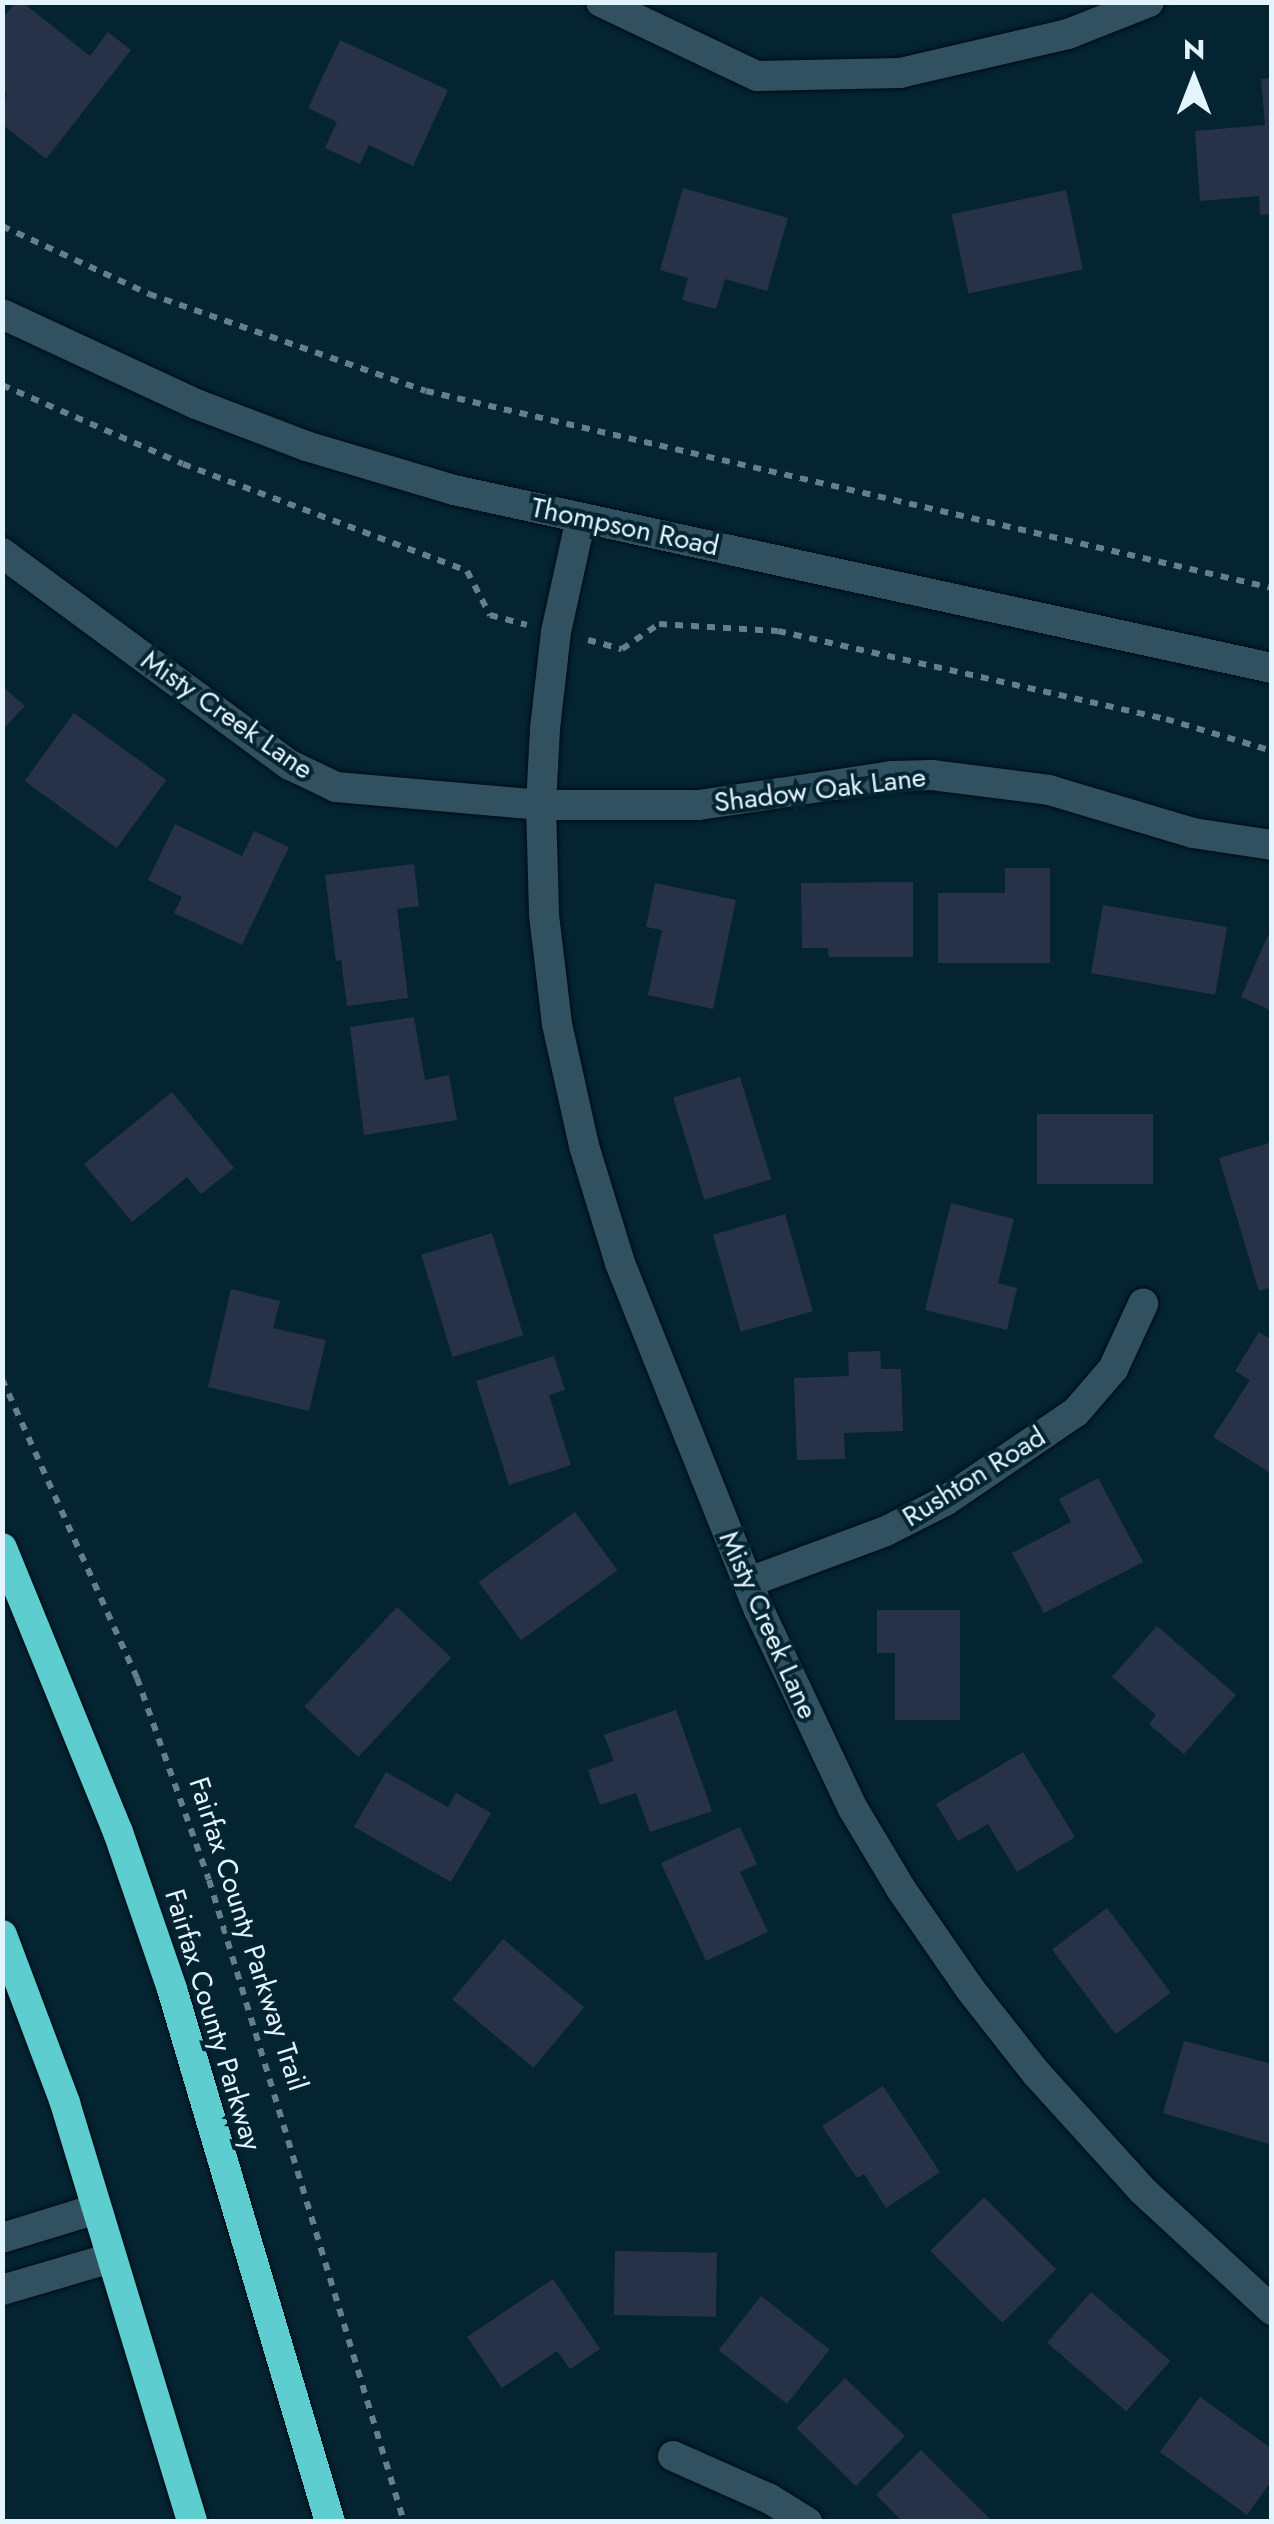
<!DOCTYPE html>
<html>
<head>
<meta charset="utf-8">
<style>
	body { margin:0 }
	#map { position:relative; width:1274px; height:2524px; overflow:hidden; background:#042431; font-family:Jost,sans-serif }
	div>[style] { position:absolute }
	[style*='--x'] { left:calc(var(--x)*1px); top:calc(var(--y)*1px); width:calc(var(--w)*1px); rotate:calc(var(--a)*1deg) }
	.building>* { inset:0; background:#273249; transform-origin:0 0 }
	.path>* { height:6px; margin-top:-3px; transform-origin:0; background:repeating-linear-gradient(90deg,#667f8b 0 8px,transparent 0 16px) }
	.roads { filter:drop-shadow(0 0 2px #000c16) drop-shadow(0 0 2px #000c16) }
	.street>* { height:30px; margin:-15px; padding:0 15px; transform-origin:15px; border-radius:15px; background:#325160 }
	.secondary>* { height:30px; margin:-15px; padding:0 15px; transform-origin:15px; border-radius:15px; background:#325160 }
	.highway>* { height:30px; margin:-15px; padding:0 15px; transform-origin:15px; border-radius:15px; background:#5dcdcf }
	span { translate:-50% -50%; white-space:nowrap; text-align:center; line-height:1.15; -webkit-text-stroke:8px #042431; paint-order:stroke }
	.street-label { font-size:28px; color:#e3f4fd }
	.frame { position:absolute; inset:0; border:5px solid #e3f4fd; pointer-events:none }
	.north { position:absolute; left:1144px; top:30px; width:100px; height:100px; -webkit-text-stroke:8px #042431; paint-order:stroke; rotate:0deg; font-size:28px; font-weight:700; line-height:40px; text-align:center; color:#e3f4fd }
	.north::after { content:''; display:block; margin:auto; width:35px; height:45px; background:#e3f4fd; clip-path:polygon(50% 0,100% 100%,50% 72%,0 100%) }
</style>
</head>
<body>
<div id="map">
	<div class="building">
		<div style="clip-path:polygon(16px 2px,22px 2px,90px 56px,108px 32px,131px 50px,46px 159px,2px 124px,6px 93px,2px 90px,2px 19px)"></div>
		<div style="clip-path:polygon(340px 40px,448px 90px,413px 166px,369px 145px,360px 164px,325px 148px,337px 122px,308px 108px)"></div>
		<div style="clip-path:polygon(1272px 78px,1272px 214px,1260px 215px,1259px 196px,1200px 201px,1195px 131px,1265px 125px,1261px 79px)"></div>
		<div style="clip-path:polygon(683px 188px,788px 218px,767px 291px,725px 279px,716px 309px,682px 300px,688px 278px,660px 270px)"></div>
		<div style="left:1066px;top:190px;width:81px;height:117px;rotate:78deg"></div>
		<div style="clip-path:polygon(2px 686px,25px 706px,2px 730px)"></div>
		<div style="left:74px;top:713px;width:114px;height:84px;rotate:36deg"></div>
		<div style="clip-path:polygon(175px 824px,242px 856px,254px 831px,289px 847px,242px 945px,174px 913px,182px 897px,148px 880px)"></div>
		<div style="clip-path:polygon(414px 864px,419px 906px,397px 909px,408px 998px,347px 1006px,341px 960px,336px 961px,325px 875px)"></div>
		<div style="clip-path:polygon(1005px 868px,1050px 868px,1050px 963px,938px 963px,938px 893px,1005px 893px)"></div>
		<div style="clip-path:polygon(913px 882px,913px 957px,829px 957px,828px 948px,802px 948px,801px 883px)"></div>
		<div style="clip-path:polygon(655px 883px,736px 900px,713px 1009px,648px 995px,662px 930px,646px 927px)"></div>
		<div style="left:1103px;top:905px;width:126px;height:69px;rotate:10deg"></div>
		<div style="clip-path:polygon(1268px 935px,1272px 937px,1272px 1011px,1241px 997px)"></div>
		<div style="clip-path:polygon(414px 1017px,425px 1080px,449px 1075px,457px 1120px,364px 1135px,350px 1027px)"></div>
		<div style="left:740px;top:1077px;width:107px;height:70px;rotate:73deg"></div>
		<div style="clip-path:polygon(172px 1092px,234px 1168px,201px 1194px,187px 1177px,132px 1222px,84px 1164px)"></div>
		<div style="left:1037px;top:1114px;width:116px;height:70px"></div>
		<div style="clip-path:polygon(1272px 1142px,1272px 1287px,1259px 1291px,1219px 1158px)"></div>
		<div style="clip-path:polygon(951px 1203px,1014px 1219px,998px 1283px,1017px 1288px,1007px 1330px,925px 1310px)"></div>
		<div style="left:785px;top:1214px;width:101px;height:75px;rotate:74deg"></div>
		<div style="left:492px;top:1233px;width:107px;height:74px;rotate:73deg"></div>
		<div style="clip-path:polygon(231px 1289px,280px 1301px,273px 1328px,326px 1340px,309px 1411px,208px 1387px)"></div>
		<div style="clip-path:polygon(1259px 1332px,1272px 1340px,1269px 1472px,1213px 1437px,1250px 1380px,1235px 1371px)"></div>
		<div style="clip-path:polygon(880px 1351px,881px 1369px,901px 1369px,903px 1431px,844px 1433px,845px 1459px,797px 1460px,794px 1378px,849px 1376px,848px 1352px)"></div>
		<div style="clip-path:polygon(554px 1356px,565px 1390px,549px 1395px,571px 1465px,509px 1485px,476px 1381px)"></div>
		<div style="clip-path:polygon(1098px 1478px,1143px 1562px,1044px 1613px,1012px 1553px,1071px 1522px,1059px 1499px)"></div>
		<div style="left:575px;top:1512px;width:72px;height:119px;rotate:54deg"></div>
		<div style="left:397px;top:1607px;width:74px;height:136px;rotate:43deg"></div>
		<div style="clip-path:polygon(877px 1610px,960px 1610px,960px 1720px,895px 1720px,895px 1653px,877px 1653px)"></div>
		<div style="clip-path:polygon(1157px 1626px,1236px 1695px,1184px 1754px,1149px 1724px,1156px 1715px,1112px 1677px)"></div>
		<div style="clip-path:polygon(676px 1710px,712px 1811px,650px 1832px,636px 1793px,600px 1805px,588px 1770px,614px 1761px,604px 1735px)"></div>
		<div style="clip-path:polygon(1023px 1752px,1075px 1837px,1017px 1872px,988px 1824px,958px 1841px,936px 1804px)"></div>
		<div style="clip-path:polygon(386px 1772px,448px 1807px,456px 1793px,491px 1813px,451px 1882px,354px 1827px)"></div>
		<div style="clip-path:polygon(740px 1827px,757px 1864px,740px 1872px,768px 1932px,706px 1961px,661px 1863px)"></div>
		<div style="left:1107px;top:1908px;width:106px;height:69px;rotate:53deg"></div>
		<div style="left:503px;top:1939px;width:106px;height:79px;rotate:40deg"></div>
		<div style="clip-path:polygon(1184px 2041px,1272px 2064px,1272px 2145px,1163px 2113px)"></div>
		<div style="clip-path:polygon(883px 2086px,940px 2172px,886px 2208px,864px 2174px,857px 2178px,822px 2126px)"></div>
		<div style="left:984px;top:2197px;width:102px;height:76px;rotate:45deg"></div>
		<div style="left:615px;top:2251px;width:102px;height:64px;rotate:1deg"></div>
		<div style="clip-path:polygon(553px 2279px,600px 2349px,570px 2369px,557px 2351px,502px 2388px,467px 2337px)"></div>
		<div style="left:1091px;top:2292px;width:105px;height:67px;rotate:41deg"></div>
		<div style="left:761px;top:2296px;width:87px;height:69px;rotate:38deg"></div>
		<div style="left:845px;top:2378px;width:83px;height:70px;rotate:44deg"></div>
		<div style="clip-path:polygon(1200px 2397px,1272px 2449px,1272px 2480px,1247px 2515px,1160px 2452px)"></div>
		<div style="clip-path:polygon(921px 2450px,993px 2522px,903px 2522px,876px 2495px)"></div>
	</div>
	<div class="path">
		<div style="--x:2;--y:226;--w:162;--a:24.8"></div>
		<div style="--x:149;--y:294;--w:293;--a:19.3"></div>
		<div style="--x:426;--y:391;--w:869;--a:13.11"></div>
		<div style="--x:2;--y:385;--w:197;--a:23.6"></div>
		<div style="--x:183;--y:464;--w:303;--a:20.6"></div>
		<div style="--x:467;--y:571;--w:50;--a:62.4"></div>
		<div style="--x:490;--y:615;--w:38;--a:15"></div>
		<div style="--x:588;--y:640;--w:35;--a:15"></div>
		<div style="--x:622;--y:649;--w:45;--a:-34"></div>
		<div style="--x:659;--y:624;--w:119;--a:3.4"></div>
		<div style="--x:778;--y:631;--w:398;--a:12.8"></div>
		<div style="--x:1166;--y:719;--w:111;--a:16.8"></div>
		<div style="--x:2;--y:1379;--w:328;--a:65.7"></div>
		<div style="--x:137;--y:1678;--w:214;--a:70.4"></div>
		<div style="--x:209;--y:1880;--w:671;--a:73.1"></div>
	</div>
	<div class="roads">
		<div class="street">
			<div style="--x:601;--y:2;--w:173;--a:25.4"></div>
			<div style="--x:757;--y:76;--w:143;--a:-1.2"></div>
			<div style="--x:900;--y:73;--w:172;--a:-13.1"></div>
			<div style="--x:1068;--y:34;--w:87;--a:-21.6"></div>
			<div style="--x:581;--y:518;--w:117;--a:102.4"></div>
			<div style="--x:556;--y:632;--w:98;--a:96.5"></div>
			<div style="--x:545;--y:729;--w:76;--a:93"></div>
			<div style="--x:541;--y:805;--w:110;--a:88.4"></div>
			<div style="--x:544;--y:915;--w:110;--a:83.2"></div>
			<div style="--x:557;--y:1024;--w:125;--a:77.5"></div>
			<div style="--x:584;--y:1146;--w:122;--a:72.9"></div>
			<div style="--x:620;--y:1263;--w:374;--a:68.2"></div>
			<div style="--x:759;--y:1610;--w:218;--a:64.7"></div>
			<div style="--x:852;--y:1807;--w:96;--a:59.1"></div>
			<div style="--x:901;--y:1889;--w:121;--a:55.4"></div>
			<div style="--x:970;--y:1989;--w:108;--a:51.8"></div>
			<div style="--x:1037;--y:2074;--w:158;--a:47.8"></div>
			<div style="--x:1143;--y:2191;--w:176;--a:42.7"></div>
			<div style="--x:2;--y:553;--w:358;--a:36.4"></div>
			<div style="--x:290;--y:765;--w:51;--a:25.6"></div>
			<div style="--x:336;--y:787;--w:206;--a:5"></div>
			<div style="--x:541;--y:805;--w:158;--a:0"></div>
			<div style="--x:699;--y:805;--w:195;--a:-8.5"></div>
			<div style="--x:892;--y:776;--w:40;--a:-1.4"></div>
			<div style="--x:932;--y:775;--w:118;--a:7.3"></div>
			<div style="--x:1049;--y:790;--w:150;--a:16.6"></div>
			<div style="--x:1193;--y:833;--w:80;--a:8.6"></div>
			<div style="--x:749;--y:1582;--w:146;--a:-20.4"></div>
			<div style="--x:886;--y:1531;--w:66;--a:-27"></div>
			<div style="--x:945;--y:1501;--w:158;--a:-34.2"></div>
			<div style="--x:1076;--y:1412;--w:57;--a:-49.3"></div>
			<div style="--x:1113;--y:1369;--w:72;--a:-65.2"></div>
			<div style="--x:2;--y:2238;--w:98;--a:-17.1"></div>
			<div style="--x:2;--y:2290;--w:114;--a:-16.4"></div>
			<div style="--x:673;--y:2456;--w:106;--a:23.9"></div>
			<div style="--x:770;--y:2499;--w:44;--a:31.9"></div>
		</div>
		<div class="secondary">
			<div style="--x:2;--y:314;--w:214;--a:24.9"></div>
			<div style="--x:196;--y:404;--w:118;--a:20.9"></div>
			<div style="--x:306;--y:446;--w:154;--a:16.6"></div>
			<div style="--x:454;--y:490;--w:837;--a:12.28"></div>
		</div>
		<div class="highway">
			<div style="--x:2;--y:1548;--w:307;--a:67.8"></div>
			<div style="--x:118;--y:1832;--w:166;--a:71"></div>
			<div style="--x:172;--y:1989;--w:556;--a:73.49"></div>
			<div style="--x:2;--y:1935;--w:179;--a:69.4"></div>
			<div style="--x:65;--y:2103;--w:438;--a:73.1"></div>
		</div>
	</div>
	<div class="street-label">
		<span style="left:625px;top:527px;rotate:12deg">Thompson Road</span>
		<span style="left:227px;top:715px;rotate:35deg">Misty Creek Lane</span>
		<span style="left:820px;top:790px;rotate:-7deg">Shadow Oak Lane</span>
		<span style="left:974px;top:1477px;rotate:-32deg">Rushton Road</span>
		<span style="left:768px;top:1625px;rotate:66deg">Misty Creek Lane</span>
		<span style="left:248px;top:1934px;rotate:72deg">Fairfax County Parkway Trail</span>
		<span style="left:213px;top:2020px;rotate:73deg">Fairfax County Parkway</span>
	</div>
	<div class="frame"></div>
	<div class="north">N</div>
</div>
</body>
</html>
